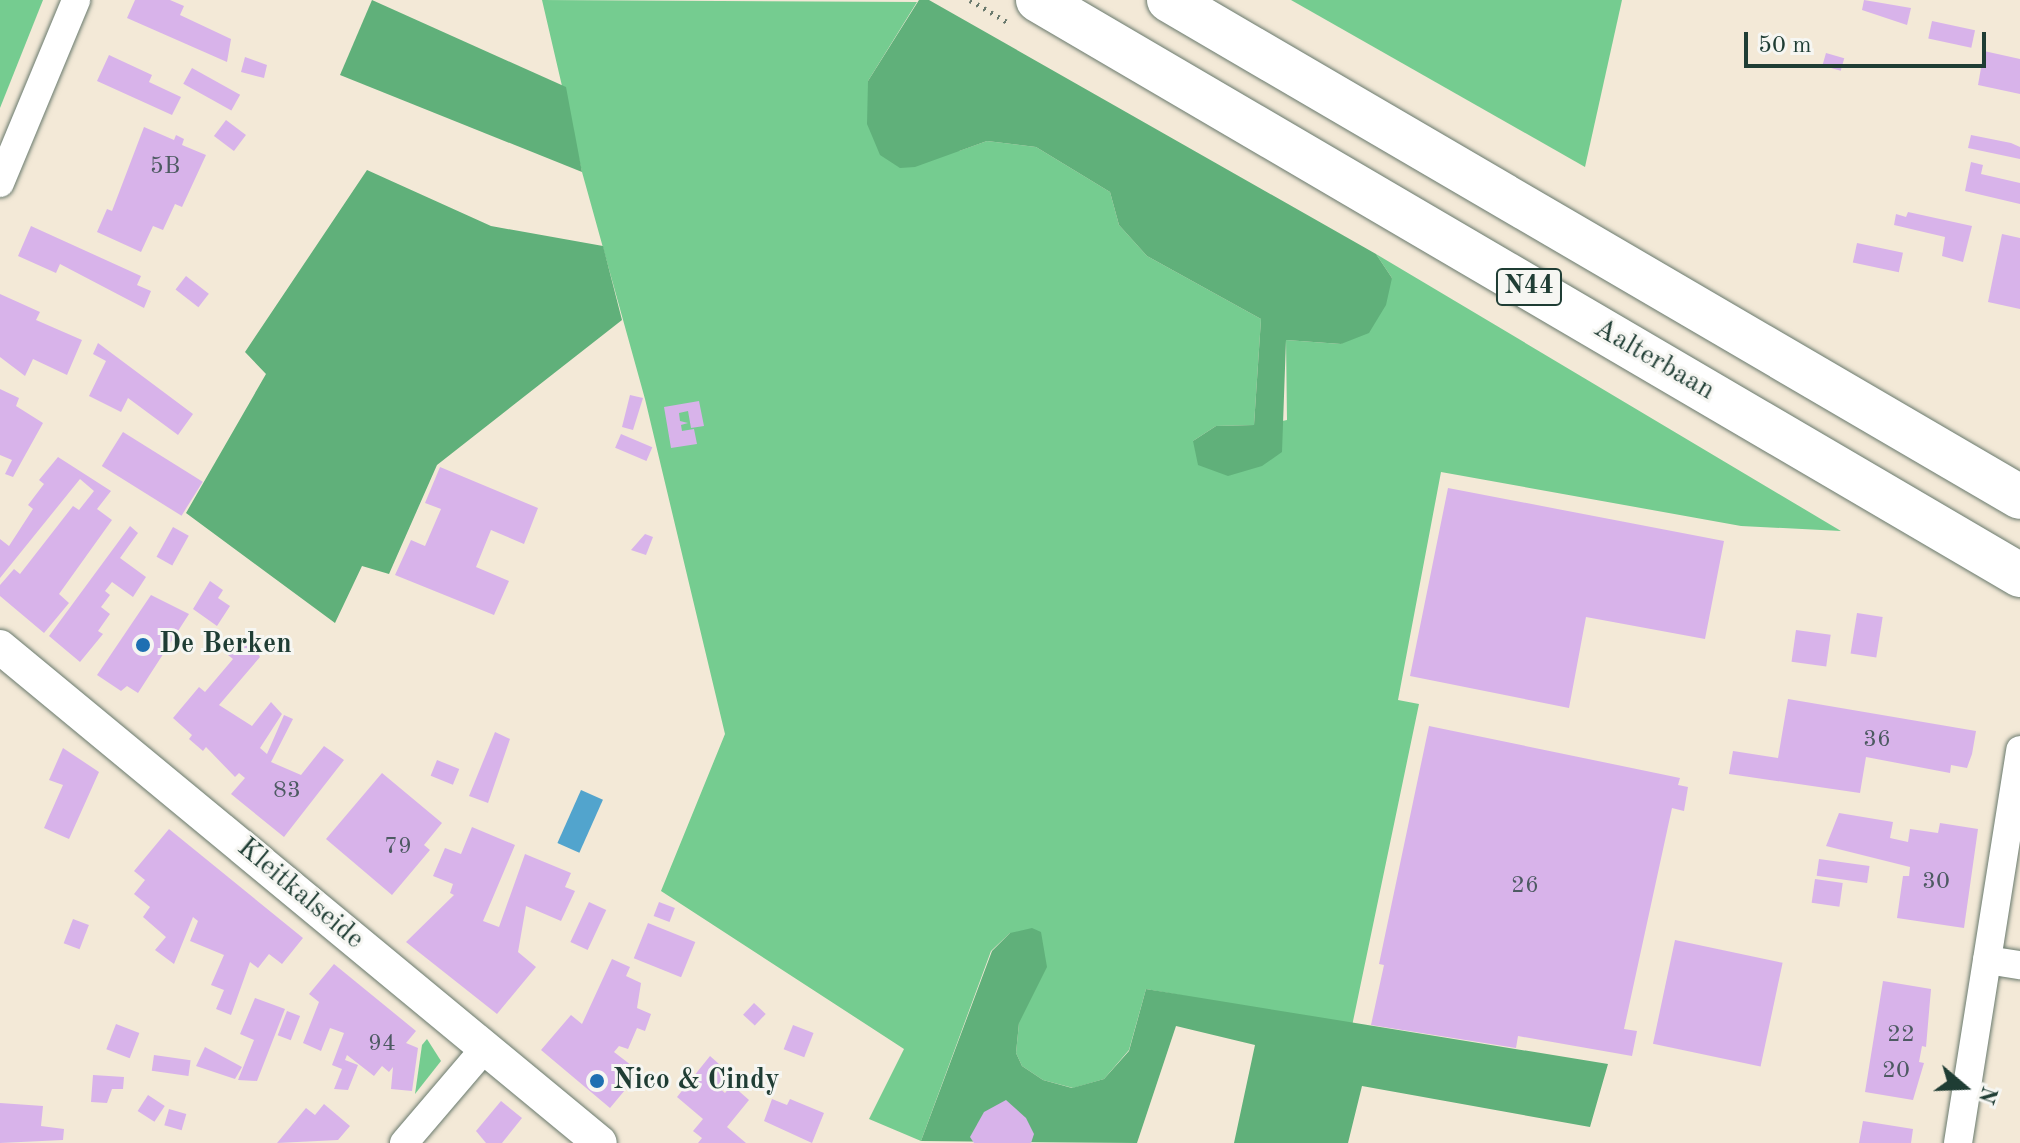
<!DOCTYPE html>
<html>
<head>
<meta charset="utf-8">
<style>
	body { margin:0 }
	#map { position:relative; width:2020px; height:1143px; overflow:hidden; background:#f3e9d7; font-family:"Old Standard TT",serif }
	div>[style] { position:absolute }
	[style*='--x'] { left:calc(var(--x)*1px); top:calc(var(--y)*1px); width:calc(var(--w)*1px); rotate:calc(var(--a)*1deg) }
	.green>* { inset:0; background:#75cc90 }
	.forest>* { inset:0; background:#60b07a }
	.water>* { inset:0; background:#52a4cd; transform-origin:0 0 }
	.building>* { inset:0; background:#d8b3ea; transform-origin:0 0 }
	.path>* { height:5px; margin-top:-2.5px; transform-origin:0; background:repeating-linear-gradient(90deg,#69796d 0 2px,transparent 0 8px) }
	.roads { filter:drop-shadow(0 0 2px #69796d) drop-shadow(0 0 2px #69796d) }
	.minor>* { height:28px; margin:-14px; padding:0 14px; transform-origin:14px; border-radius:14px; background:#fff }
	.tertiary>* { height:34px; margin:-17px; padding:0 17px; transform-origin:17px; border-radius:17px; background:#fff }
	.trunk>* { height:44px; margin:-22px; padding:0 22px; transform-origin:22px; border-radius:22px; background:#fff }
	.dots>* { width:22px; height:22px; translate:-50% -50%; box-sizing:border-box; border:4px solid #f6f6f2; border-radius:50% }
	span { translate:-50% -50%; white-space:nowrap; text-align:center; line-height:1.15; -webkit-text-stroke:6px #f6f6f2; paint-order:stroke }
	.number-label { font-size:24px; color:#4d5a62 }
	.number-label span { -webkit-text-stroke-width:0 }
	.shield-label span { padding:2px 6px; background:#f6f6f2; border:2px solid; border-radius:6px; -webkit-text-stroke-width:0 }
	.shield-label { font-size:26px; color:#1f3d34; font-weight:700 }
	.street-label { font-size:28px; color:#1f3d34 }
	.poi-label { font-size:28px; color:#1f3d34; font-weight:700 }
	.left { translate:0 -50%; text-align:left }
	.north { position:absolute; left:1924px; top:1047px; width:80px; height:80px; -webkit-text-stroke:6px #f6f6f2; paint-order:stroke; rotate:109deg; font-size:22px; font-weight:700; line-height:32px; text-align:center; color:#1f3d34 }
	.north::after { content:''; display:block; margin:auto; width:28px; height:36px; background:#1f3d34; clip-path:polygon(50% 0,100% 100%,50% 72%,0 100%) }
	.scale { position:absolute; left:1744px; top:32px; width:242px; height:36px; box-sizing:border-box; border:4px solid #1f3d34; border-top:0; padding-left:10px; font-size:24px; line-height:28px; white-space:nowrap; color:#1f3d34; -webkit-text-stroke:6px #f6f6f2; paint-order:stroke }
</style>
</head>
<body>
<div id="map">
	<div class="green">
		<div style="clip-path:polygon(0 0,43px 0,0 108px)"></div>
		<div style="clip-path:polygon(542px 0,917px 2px,868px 81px,959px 151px,987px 141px,1036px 147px,1110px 192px,1119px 225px,1147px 256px,1261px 319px,1254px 425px,1216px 426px,1193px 441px,1287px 420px,1286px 340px,1341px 344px,1392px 278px,1376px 254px,1841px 531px,1741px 526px,1441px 472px,1398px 700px,1419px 704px,1352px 1026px,1146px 989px,1129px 1050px,1104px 1079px,1073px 1088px,1043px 1080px,1022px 1066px,1016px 1053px,1019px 1023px,1010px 933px,991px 951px,921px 1141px,869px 1119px,904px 1049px,661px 891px,725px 734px,645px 399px,582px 172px)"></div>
		<div style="clip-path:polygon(1291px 0,1622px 0,1585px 167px)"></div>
		<div style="clip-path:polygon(427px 1039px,441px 1061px,415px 1094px,422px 1045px)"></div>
	</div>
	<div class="forest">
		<div style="clip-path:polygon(372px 0,566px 87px,582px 172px,340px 75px)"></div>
		<div style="clip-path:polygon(919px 0,929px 0,1376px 254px,1392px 278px,1386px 305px,1369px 333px,1341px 344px,1286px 340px,1282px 452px,1262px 466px,1228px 476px,1198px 465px,1193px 441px,1216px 426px,1254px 425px,1261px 319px,1147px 256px,1119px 225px,1110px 192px,1036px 147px,987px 141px,915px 167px,900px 168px,880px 155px,867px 124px,868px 81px)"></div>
		<div style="clip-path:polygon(367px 170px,491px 226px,603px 246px,622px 320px,437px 465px,389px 574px,362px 566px,335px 623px,186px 513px,266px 374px,245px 352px)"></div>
		<div style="clip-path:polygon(1032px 928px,1041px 932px,1047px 967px,1019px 1023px,1016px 1053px,1022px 1066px,1043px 1080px,1072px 1088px,1104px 1079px,1129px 1051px,1146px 989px,1608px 1064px,1590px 1127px,1362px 1086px,1348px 1143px,1234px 1143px,1255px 1045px,1176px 1026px,1137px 1143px,921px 1141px,992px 951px,1010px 933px)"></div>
	</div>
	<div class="water">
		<div style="left:581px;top:790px;width:24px;height:58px;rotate:24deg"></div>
	</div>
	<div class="building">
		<div style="clip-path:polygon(135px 0,170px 0,184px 6px,180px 15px,231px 39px,227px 62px,127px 18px)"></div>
		<div style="clip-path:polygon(1864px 0,1911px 8px,1907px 25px,1862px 10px)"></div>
		<div style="left:1932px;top:21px;width:44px;height:18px;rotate:12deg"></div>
		<div style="clip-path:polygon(1984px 51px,2020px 59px,2020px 94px,1978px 85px)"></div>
		<div style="left:1826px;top:53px;width:19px;height:13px;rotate:16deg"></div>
		<div style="clip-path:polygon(109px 55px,152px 75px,149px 82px,181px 97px,172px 115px,97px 81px)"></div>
		<div style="clip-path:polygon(245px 57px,267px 65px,264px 78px,241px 72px)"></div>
		<div style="left:192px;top:68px;width:55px;height:18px;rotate:29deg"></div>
		<div style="left:226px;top:120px;width:25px;height:20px;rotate:37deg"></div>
		<div style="clip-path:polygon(144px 127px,174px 140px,176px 135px,184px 139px,182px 145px,206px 155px,182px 207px,175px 204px,163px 230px,153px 226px,141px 252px,97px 232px,107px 209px,112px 211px)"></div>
		<div style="clip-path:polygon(1971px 135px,2011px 143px,2020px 147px,2020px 159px,1968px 148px)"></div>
		<div style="clip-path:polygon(1971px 162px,1983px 165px,1981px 174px,2020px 183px,2020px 204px,1965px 191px)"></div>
		<div style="clip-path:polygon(1908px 212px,1972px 226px,1963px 262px,1942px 256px,1945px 237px,1894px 225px,1896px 214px,1906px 217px)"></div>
		<div style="clip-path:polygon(31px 226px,141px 276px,137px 285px,151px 291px,144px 308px,60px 264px,56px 273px,18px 256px)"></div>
		<div style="clip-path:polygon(2002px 234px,2020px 238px,2020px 309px,1988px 302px)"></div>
		<div style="left:1857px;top:243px;width:47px;height:20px;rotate:12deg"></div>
		<div style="left:186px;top:276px;width:29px;height:17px;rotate:38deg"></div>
		<div style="clip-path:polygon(0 294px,40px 312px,36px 320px,82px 340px,67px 375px,33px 359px,25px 376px,0 357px)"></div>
		<div style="clip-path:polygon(98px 343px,193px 414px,178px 435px,128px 398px,121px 412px,89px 396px,106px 361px,93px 354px)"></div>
		<div style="clip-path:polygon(0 389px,19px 398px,16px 406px,43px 423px,13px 477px,5px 474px,12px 460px,0 455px)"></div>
		<div style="clip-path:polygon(630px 395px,643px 398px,633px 430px,622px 427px)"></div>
		<div style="clip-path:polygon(699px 401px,704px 426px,691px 428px,688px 411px,679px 413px,680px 421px,688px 423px,681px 425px,682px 431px,694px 429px,697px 444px,671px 448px,664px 407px)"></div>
		<div style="left:123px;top:432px;width:94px;height:40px;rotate:32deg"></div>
		<div style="left:621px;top:434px;width:34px;height:15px;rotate:23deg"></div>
		<div style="clip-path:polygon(58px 457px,111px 491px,97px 509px,112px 520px,59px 594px,69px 603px,44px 633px,0 596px,0 585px,14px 569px,20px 574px,73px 506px,79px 510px,94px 491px,80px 479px,0 578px,0 539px,9px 546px,33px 509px,28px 505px,44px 484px,39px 480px)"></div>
		<div style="clip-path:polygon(440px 467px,538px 508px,524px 544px,491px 530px,476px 567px,509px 581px,494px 615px,395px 575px,411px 540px,425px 546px,441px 509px,425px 503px)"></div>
		<div style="clip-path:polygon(1448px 488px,1724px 541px,1705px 639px,1586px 617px,1569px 708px,1410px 676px)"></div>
		<div style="clip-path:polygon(130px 526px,138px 533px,120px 558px,146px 577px,133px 597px,112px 582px,105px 591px,110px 595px,101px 607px,110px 614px,98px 631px,103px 634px,80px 662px,49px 636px)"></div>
		<div style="left:173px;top:527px;width:18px;height:34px;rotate:29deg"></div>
		<div style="clip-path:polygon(645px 534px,653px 537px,646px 555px,631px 550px)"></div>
		<div style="clip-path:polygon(210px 581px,223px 590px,218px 598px,230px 606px,217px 626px,193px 609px)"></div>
		<div style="clip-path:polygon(151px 595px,189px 614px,138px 693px,127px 686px,121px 691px,97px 675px)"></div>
		<div style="left:1857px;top:613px;width:26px;height:41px;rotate:9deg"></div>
		<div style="left:1796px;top:630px;width:35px;height:32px;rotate:8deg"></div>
		<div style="clip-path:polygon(248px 638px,260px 657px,219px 705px,252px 726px,271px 702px,282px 714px,260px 748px,267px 754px,284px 715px,293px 719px,271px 762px,301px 775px,324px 746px,344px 760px,284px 837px,231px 794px,245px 778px,239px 773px,235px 777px,206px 747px,203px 751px,189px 739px,192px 735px,173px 718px,199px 687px,205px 692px,233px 659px,228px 655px)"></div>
		<div style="clip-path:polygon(1788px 699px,1976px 731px,1972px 754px,1967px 768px,1951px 765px,1950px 773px,1866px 757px,1860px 793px,1729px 774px,1733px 751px,1778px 758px)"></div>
		<div style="clip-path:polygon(1429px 726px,1680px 778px,1678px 785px,1688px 787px,1684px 811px,1672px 808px,1624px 1029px,1637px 1031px,1632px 1056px,1518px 1036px,1516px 1048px,1371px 1025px,1384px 965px,1379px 964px)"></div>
		<div style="clip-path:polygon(495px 732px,510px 739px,488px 803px,469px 796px)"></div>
		<div style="clip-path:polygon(63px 748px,99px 772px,69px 839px,44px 828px,63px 785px,49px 780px)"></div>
		<div style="left:437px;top:760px;width:24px;height:17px;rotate:22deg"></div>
		<div style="clip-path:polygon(382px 773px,442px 823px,424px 845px,430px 850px,392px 895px,326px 839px)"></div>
		<div style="clip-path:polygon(1839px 813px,1893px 822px,1890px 838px,1908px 842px,1910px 829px,1938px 833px,1940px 823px,1978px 829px,1964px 928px,1897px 918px,1903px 876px,1909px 876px,1910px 867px,1826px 846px)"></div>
		<div style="clip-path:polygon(472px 827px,515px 845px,483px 921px,499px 927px,525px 854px,571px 873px,565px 887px,575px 891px,561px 921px,526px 906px,518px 952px,536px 967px,497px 1014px,406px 942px,454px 895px,450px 893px,453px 884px,433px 876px,445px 848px,461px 854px)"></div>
		<div style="clip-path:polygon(169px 829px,303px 938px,282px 964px,269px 954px,258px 968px,250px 962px,231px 1015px,216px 1009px,224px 990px,211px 985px,224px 955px,190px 941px,198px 921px,193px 917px,174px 964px,155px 950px,166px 937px,143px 917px,150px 907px,134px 894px,145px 880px,134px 871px)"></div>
		<div style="left:1819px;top:859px;width:51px;height:17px;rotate:8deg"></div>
		<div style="left:1815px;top:879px;width:28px;height:24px;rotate:8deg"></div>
		<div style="left:589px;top:902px;width:19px;height:44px;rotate:25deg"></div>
		<div style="left:659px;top:902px;width:17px;height:15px;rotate:21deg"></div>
		<div style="left:73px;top:919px;width:17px;height:26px;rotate:21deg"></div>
		<div style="left:648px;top:923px;width:51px;height:38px;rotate:22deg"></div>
		<div style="left:1675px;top:940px;width:110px;height:106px;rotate:12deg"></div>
		<div style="clip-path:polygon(612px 959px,630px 967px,626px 976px,641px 983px,637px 1008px,651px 1014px,645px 1031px,637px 1028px,628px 1049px,619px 1046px,614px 1052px,640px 1072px,610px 1108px,541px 1050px,571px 1015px,582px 1024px)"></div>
		<div style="clip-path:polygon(334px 964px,416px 1031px,406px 1043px,418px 1048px,412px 1091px,391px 1089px,393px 1067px,389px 1072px,382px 1066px,374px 1076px,347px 1055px,345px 1060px,358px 1065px,348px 1090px,334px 1089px,342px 1069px,332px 1065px,344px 1033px,330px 1028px,321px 1051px,303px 1043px,319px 1002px,309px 994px)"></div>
		<div style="clip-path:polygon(1883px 981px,1931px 989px,1926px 1047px,1922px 1046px,1919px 1062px,1924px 1063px,1913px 1100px,1865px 1092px)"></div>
		<div style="clip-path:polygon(255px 998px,285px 1009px,257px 1081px,238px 1080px,254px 1040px,240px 1034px)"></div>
		<div style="left:754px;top:1003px;width:16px;height:16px;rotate:43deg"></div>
		<div style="left:287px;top:1011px;width:14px;height:26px;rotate:21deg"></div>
		<div style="left:116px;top:1024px;width:25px;height:27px;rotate:21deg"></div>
		<div style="left:793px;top:1025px;width:22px;height:26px;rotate:21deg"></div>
		<div style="clip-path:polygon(205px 1047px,242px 1067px,235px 1079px,196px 1066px)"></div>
		<div style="left:154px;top:1055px;width:37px;height:16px;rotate:8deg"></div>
		<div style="clip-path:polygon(710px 1056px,728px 1072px,717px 1086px,725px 1093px,732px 1085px,749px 1100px,727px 1127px,746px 1143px,698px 1143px,702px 1138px,693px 1131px,703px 1119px,677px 1097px)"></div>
		<div style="clip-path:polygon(93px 1075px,124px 1077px,123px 1089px,112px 1089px,107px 1103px,91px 1102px)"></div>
		<div style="left:148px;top:1095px;width:20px;height:19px;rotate:33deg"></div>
		<div style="clip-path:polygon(772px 1099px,787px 1105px,790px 1099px,824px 1113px,812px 1143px,764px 1121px)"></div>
		<div style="clip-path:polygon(1006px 1100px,1026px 1118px,1034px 1134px,1031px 1143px,974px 1143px,970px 1137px,984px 1112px)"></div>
		<div style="clip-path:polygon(501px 1101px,522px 1118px,502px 1143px,486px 1143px,476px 1131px)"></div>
		<div style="clip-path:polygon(0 1103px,43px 1106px,41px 1126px,64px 1129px,63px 1140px,0 1143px)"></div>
		<div style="clip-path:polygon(324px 1104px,350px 1126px,338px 1140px,277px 1143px,306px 1108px,315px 1115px)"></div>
		<div style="left:169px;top:1109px;width:18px;height:17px;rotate:16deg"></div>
		<div style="clip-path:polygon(1863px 1121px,1913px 1129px,1911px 1143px,1859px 1143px)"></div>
	</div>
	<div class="path">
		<div style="--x:970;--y:0;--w:43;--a:30.7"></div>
	</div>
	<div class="roads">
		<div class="minor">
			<div style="--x:0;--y:183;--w:198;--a:-67.4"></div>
			<div style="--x:1987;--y:960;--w:33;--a:9"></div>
			<div style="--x:404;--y:1143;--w:125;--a:-49.5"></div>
			<div style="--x:1958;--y:1143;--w:398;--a:-81"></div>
		</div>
		<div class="tertiary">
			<div style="--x:0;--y:647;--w:778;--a:39.58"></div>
		</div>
		<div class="trunk">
			<div style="--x:1038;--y:0;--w:1138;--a:30.35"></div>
			<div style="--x:1169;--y:0;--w:985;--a:30.29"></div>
		</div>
	</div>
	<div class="dots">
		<div style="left:143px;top:645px;background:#1f6fb2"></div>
		<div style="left:597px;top:1081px;background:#1f6fb2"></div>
	</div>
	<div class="number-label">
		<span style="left:165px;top:168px">5B</span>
		<span style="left:1877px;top:741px">36</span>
		<span style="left:287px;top:792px">83</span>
		<span style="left:398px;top:848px">79</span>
		<span style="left:1936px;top:883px">30</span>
		<span style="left:1525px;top:887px">26</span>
		<span style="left:1901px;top:1036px">22</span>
		<span style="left:382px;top:1045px">94</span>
		<span style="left:1896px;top:1072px">20</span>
	</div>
	<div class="shield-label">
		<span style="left:1529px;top:287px">N44</span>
	</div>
	<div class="street-label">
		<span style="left:1654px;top:360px;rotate:30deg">Aalterbaan</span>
		<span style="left:300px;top:894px;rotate:40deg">Kleitkalseide</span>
	</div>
	<div class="poi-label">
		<span class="left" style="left:159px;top:645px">De Berken</span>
		<span class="left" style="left:613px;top:1081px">Nico &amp; Cindy</span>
	</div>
	<div class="north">N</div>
	<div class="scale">50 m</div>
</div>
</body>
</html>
